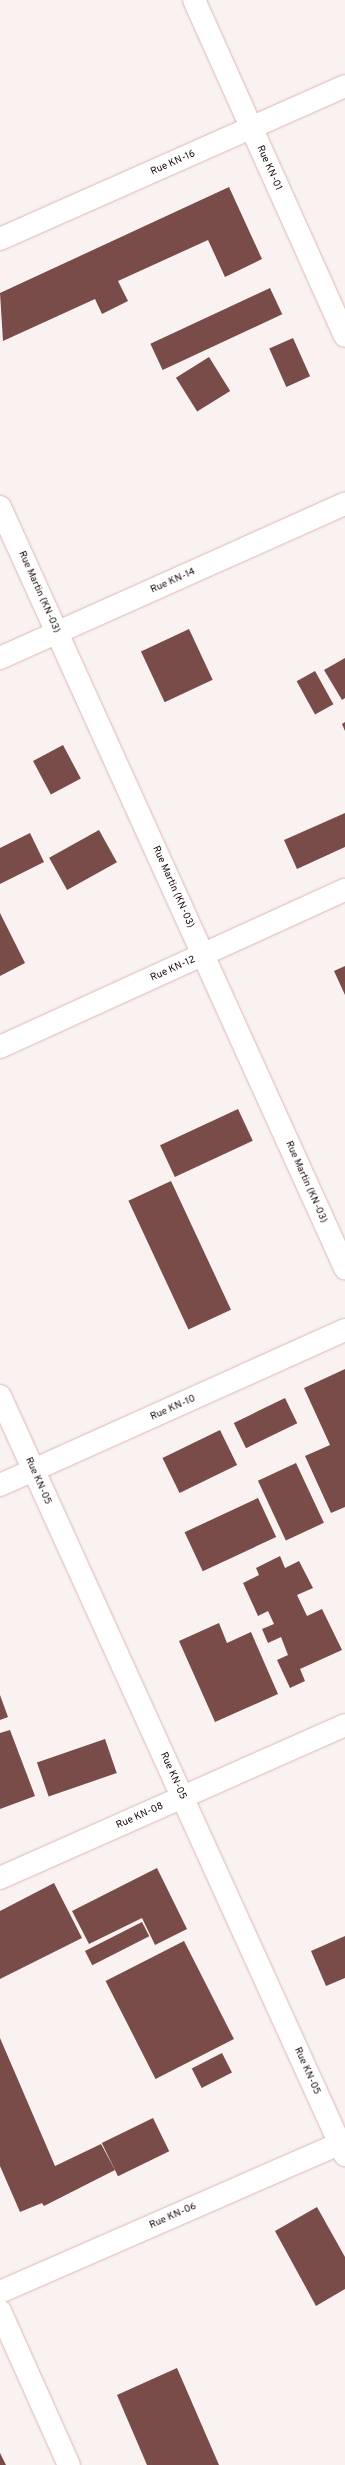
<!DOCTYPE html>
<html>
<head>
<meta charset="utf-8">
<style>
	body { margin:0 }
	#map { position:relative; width:345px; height:2465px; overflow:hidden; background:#f9f2f1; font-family:Overpass,sans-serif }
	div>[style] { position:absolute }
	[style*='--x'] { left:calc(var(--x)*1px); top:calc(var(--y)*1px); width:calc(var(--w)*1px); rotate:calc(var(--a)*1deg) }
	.building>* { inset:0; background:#794b49; transform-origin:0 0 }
	.roads { filter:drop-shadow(0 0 1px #dbb6b3) drop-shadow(0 0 1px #dbb6b3) }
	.minor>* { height:22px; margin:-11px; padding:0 11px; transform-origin:11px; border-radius:11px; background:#fff }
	span { translate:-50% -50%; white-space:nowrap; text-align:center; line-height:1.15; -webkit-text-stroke:4px #fff; paint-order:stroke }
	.street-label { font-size:10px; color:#150909 }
</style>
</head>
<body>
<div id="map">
	<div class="building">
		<div style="clip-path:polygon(229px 187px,262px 259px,225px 277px,208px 240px,118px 281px,128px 301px,102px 314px,95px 299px,3px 341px,0 293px)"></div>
		<div style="left:270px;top:288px;width:29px;height:132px;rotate:65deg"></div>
		<div style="left:293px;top:338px;width:42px;height:26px;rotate:66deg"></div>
		<div style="left:209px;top:357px;width:40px;height:39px;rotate:58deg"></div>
		<div style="left:189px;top:629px;width:56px;height:53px;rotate:65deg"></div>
		<div style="clip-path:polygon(345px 658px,345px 698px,342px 700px,324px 670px)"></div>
		<div style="left:315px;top:671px;width:38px;height:21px;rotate:61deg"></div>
		<div style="clip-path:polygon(345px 722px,345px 731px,342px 724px)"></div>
		<div style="left:63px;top:745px;width:38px;height:34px;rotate:62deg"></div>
		<div style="clip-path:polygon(345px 813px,345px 847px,297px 869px,284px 840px)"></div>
		<div style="left:99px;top:830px;width:37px;height:57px;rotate:61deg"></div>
		<div style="clip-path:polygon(30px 833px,44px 862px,0 884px,0 848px)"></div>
		<div style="clip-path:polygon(0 913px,25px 963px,0 976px)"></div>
		<div style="clip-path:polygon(345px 966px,345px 995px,334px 971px)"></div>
		<div style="left:238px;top:1109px;width:35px;height:86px;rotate:65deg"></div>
		<div style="left:171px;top:1181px;width:142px;height:47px;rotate:65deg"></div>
		<div style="clip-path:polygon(345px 1369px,345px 1507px,331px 1513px,305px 1456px,330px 1445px,304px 1388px)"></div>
		<div style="left:285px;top:1398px;width:28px;height:57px;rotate:64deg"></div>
		<div style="left:220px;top:1430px;width:39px;height:64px;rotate:64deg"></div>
		<div style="left:296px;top:1463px;width:66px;height:42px;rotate:65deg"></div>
		<div style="left:258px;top:1498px;width:43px;height:81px;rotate:65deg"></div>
		<div style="clip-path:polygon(280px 1556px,285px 1568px,299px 1561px,313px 1588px,297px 1595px,307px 1616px,322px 1609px,342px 1650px,300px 1669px,305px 1681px,290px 1688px,277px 1660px,288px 1655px,281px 1637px,268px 1643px,262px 1629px,274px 1624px,268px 1611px,258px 1616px,243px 1583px,259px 1575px,256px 1568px)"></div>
		<div style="clip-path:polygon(219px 1623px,227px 1643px,251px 1632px,278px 1694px,215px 1722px,179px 1641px)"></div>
		<div style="clip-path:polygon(0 1695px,8px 1717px,0 1720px)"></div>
		<div style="clip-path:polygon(10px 1730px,35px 1796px,0 1809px,0 1733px)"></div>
		<div style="left:105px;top:1739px;width:36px;height:72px;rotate:71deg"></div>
		<div style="clip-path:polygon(157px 1868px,187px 1929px,155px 1945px,142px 1918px,89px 1944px,72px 1911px)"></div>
		<div style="clip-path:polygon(54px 1883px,82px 1938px,0 1979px,0 1911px)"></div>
		<div style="left:142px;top:1922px;width:16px;height:64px;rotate:63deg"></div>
		<div style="clip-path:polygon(345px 1936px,345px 1978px,326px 1986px,311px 1951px)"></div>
		<div style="left:184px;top:1941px;width:110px;height:88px;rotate:63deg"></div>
		<div style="clip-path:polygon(0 2038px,55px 2166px,101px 2144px,115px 2170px,44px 2206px,42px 2203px,20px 2212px,0 2166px)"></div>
		<div style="left:222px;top:2053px;width:22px;height:34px;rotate:63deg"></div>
		<div style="left:153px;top:2118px;width:37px;height:57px;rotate:64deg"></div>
		<div style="clip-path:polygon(317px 2207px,345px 2257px,345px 2289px,316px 2306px,275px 2231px)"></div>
		<div style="clip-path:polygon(177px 2368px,219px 2465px,147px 2465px,117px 2395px)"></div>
		<div style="clip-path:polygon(0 2453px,6px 2465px,0 2465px)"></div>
	</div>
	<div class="roads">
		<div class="minor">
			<div style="--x:194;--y:0;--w:368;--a:65.8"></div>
			<div style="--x:0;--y:239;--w:377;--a:-23.9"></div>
			<div style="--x:0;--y:507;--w:836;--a:65.61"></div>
			<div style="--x:0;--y:658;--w:378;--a:-24.1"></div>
			<div style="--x:0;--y:1047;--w:379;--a:-24.5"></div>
			<div style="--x:0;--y:1396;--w:834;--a:65.56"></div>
			<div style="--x:0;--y:1485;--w:378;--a:-24.2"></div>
			<div style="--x:0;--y:1878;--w:377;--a:-23.9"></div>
			<div style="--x:0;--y:2292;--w:377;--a:-23.6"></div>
			<div style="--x:0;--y:2311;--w:169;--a:65.9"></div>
		</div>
	</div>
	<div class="street-label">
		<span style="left:173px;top:163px;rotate:-24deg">Rue KN-16</span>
		<span style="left:269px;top:168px;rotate:66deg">Rue KN-01</span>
		<span style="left:173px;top:581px;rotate:-24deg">Rue KN-14</span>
		<span style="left:39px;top:592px;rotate:66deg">Rue Martin (KN-03)</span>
		<span style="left:173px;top:887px;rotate:66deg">Rue Martin (KN-03)</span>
		<span style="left:173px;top:969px;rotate:-24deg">Rue KN-12</span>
		<span style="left:306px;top:1182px;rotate:66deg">Rue Martin (KN-03)</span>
		<span style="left:173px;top:1408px;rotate:-24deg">Rue KN-10</span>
		<span style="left:38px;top:1481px;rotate:66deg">Rue KN-05</span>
		<span style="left:173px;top:1776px;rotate:66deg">Rue KN-05</span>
		<span style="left:140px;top:1816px;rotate:-24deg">Rue KN-08</span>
		<span style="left:307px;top:2071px;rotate:66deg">Rue KN-05</span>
		<span style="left:173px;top:2216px;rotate:-24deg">Rue KN-06</span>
	</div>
</div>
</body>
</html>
